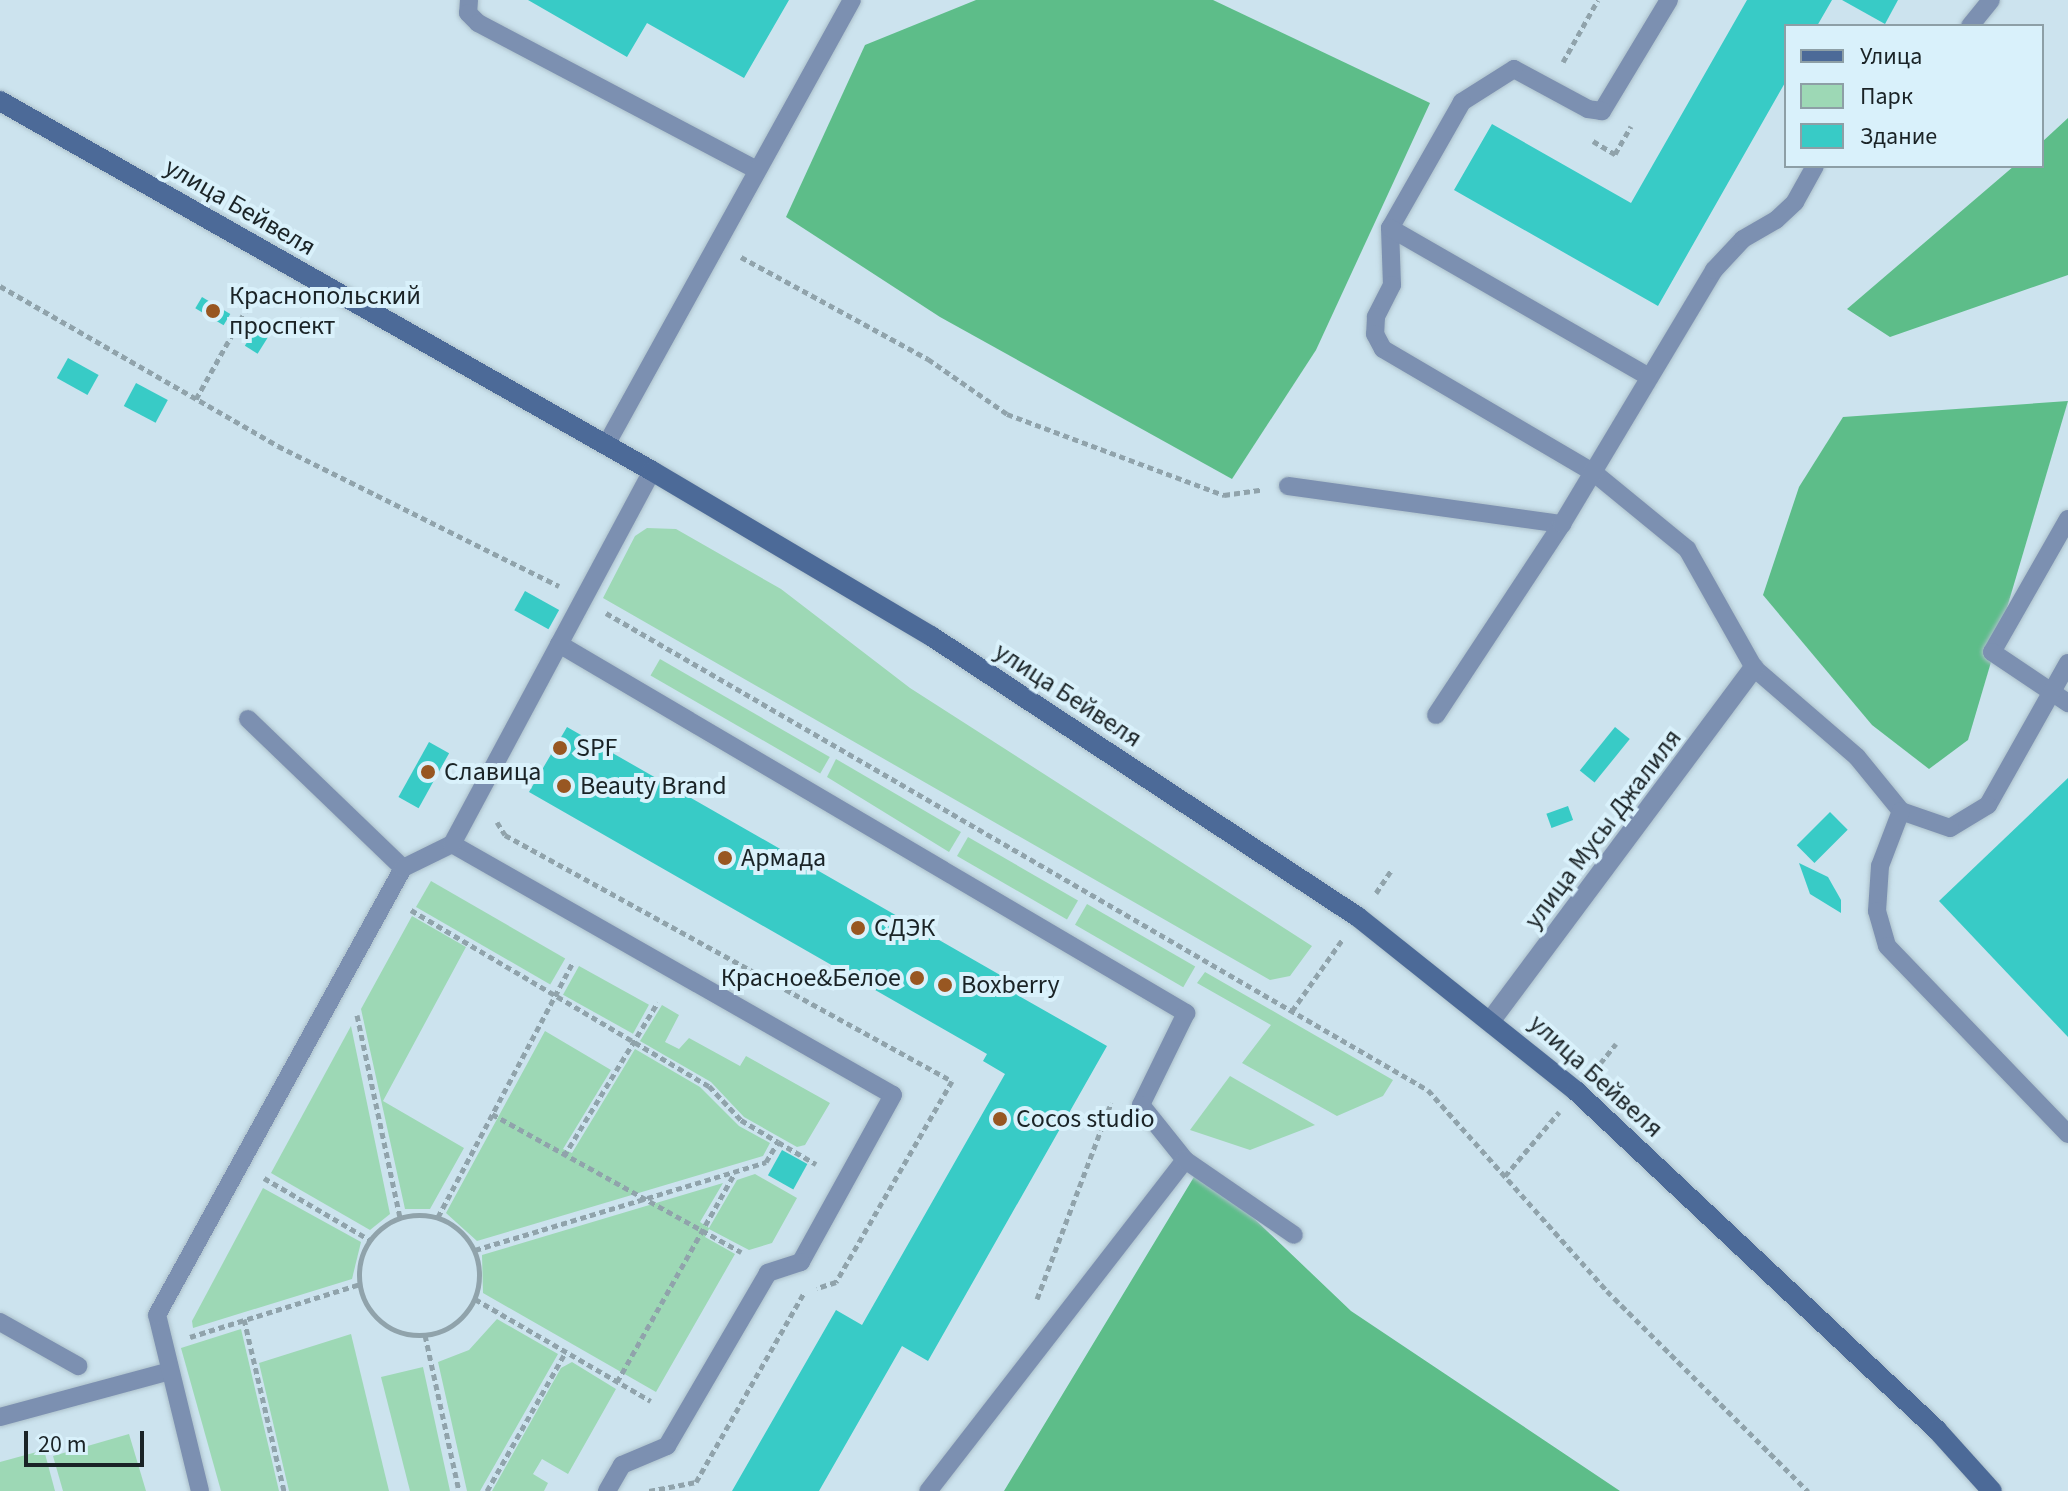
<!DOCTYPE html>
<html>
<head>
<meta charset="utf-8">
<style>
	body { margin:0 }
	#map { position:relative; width:2068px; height:1491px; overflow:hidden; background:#cce3ee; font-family:"Source Sans 3",sans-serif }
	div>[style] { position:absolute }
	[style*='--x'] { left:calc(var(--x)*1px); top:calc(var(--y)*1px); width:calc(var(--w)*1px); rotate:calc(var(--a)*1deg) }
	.green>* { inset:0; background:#9dd8b5; transform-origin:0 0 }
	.forest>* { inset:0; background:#5dbd89 }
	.building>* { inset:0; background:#38cbc6; transform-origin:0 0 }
	.path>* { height:5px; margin-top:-2.5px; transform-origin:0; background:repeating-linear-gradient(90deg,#90a3ab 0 6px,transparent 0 10px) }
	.path>.ring { margin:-2.5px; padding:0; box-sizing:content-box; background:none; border:5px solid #90a3ab; border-radius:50% }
	.roads { filter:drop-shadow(0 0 2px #acc0ca) drop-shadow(0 0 2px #acc0ca) }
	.service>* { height:18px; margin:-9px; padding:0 9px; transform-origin:9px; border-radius:9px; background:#7c90b1 }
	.minor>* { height:20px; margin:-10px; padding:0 10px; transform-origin:10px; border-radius:10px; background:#7c90b1 }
	.secondary>* { height:20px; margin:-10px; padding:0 10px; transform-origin:10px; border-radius:10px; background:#4c6a98 }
	.dots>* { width:22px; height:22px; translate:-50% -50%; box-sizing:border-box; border:4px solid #d9f1fb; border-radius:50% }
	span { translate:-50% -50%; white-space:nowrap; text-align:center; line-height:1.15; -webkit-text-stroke:8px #d9f1fb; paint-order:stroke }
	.street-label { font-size:26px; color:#1a2326 }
	.poi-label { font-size:26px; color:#1a2326 }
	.left { translate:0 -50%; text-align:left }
	.right { translate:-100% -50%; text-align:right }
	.legend { position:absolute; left:1784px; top:24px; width:260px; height:144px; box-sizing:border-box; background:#d9f1fb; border:2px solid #8d9fa6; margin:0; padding:10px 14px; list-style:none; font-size:24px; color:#1a2326 }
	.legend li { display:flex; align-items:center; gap:16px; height:40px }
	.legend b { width:40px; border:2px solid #8d9fa6 }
	.scale { position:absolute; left:24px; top:1431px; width:120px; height:36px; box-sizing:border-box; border:4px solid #1a2326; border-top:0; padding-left:10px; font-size:24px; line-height:28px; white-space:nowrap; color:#1a2326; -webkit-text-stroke:6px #d9f1fb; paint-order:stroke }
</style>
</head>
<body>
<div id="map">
	<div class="green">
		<div style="clip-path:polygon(647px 528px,676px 529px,781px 589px,910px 688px,1312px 946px,1290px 976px,1270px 980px,603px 598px,635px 536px)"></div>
		<div style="left:660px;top:659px;width:196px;height:19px;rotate:30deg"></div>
		<div style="clip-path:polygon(836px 759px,961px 832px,949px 852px,827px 777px)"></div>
		<div style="left:968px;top:837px;width:127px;height:22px;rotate:30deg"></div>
		<div style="left:431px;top:881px;width:155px;height:30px;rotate:30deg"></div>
		<div style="left:1087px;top:904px;width:125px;height:24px;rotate:30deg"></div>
		<div style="clip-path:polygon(412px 916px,466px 947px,383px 1101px,464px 1148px,430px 1209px,405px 1209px,361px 1009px)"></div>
		<div style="left:579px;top:966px;width:80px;height:33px;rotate:29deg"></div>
		<div style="clip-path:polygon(1205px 972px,1393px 1080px,1383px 1096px,1337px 1116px,1242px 1063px,1271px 1025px,1197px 983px)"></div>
		<div style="clip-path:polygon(662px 1005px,679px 1015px,665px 1042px,679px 1049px,689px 1038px,740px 1066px,746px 1056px,830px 1103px,805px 1145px,797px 1147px,744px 1117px,711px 1082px,640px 1041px)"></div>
		<div style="clip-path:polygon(351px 1026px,390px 1214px,370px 1230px,271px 1173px)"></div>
		<div style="clip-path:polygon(545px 1031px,611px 1070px,563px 1149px,572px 1153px,635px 1049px,700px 1087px,739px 1126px,770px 1143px,763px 1156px,477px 1241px,446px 1213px)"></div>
		<div style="clip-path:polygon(1230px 1076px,1315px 1125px,1250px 1150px,1190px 1130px)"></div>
		<div style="clip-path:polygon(755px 1174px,797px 1198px,772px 1243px,749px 1250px,709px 1229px,705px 1237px,735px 1254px,656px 1392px,483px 1293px,482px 1255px,723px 1183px,700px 1222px,709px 1228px,737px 1180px)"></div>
		<div style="clip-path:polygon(263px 1188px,361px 1242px,352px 1279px,193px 1328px,192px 1321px)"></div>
		<div style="clip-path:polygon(497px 1319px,558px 1354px,480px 1491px,467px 1491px,438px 1362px,469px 1350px)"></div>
		<div style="clip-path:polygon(241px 1329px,279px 1491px,221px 1491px,181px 1348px)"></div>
		<div style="clip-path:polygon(351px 1334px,389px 1491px,289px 1491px,259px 1363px)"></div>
		<div style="clip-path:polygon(572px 1362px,616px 1389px,568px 1474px,542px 1459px,533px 1474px,548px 1483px,544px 1491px,492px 1491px,561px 1368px)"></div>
		<div style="clip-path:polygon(423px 1367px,450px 1491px,410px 1491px,381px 1377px)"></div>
		<div style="clip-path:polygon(129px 1434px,146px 1491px,63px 1491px,53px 1456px)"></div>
		<div style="clip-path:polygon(44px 1450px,55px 1491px,0 1491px,0 1462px)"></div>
	</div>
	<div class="forest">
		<div style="clip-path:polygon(976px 0,1213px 0,1430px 103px,1316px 350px,1232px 479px,940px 317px,786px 217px,865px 45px)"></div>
		<div style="clip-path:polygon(2068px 118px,2068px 275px,1890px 337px,1847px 309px,2014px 166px,2042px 166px,2042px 142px)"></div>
		<div style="clip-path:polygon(2068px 401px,1968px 740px,1929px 769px,1872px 725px,1763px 595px,1799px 487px,1843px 417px)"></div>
		<div style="clip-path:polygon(1200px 1167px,1351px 1311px,1620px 1491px,1004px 1491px)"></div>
	</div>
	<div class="building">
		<div style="clip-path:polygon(528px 0,789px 0,744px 78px,647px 23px,627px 57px)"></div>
		<div style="clip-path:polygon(1747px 0,1832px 0,1817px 26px,1786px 26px,1786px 81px,1658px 306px,1454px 190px,1492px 124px,1631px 203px)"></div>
		<div style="clip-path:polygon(1842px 0,1898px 0,1885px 24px)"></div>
		<div style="left:202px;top:297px;width:33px;height:13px;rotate:31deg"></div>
		<div style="left:256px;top:328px;width:15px;height:21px;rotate:32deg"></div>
		<div style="left:68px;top:358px;width:35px;height:23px;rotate:29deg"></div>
		<div style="left:136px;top:383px;width:36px;height:26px;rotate:28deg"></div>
		<div style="left:525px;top:591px;width:39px;height:22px;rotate:29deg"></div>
		<div style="clip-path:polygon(567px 727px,1023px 988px,1019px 996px,1107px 1046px,928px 1361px,902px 1346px,819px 1491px,732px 1491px,836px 1310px,862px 1325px,1005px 1074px,983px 1061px,987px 1054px,529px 792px)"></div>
		<div style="left:1615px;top:727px;width:19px;height:56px;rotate:39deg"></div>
		<div style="left:429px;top:742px;width:23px;height:63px;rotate:29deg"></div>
		<div style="clip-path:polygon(2068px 778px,2068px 1037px,1939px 901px)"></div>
		<div style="left:1568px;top:806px;width:15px;height:23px;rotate:70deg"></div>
		<div style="left:1830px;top:812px;width:25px;height:47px;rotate:45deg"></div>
		<div style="clip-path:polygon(1799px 863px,1828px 877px,1841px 900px,1841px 913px,1810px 894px)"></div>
		<div style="left:782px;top:1150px;width:29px;height:29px;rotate:29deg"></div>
	</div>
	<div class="path">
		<div style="--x:1563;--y:62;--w:71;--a:-60.6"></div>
		<div style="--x:1593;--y:141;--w:26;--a:31"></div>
		<div style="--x:1615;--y:154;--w:32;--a:-60"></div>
		<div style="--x:741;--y:257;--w:213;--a:28.6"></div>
		<div style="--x:928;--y:359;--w:96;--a:34.8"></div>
		<div style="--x:1007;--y:414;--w:232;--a:20.5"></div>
		<div style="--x:1224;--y:495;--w:37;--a:-8"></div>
		<div style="--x:0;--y:286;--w:321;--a:29.9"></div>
		<div style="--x:278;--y:446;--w:314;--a:26.5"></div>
		<div style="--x:196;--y:399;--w:104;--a:-60.7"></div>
		<div style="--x:606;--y:613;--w:950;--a:30.13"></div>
		<div style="--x:1428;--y:1090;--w:269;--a:48.3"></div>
		<div style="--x:1607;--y:1291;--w:284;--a:44.9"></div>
		<div style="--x:497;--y:822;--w:15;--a:58"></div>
		<div style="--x:505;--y:835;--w:510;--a:28.83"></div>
		<div style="--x:952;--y:1081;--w:232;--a:120"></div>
		<div style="--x:836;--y:1282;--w:20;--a:162"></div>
		<div style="--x:1376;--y:893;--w:29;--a:-56"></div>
		<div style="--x:411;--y:910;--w:346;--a:30.6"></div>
		<div style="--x:709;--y:1086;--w:47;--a:46.7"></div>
		<div style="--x:741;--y:1120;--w:43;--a:30.7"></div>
		<div style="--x:1292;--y:1011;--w:87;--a:-54.8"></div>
		<div style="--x:357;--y:1015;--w:207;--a:78"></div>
		<div style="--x:1594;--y:1071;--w:35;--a:-51"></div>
		<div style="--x:492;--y:1114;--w:285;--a:29"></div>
		<div style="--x:564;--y:1156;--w:180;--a:-58.6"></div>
		<div style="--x:1505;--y:1176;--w:84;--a:-49.8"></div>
		<div style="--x:264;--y:1178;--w:123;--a:30.3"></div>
		<div class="ring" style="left:359px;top:1215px;width:115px;height:115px"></div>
		<div style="--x:438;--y:1217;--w:289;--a:-62.1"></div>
		<div style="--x:475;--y:1250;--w:304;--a:-16.8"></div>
		<div style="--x:766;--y:1162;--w:23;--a:-59"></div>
		<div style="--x:778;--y:1142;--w:44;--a:30.1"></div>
		<div style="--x:475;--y:1299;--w:203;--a:30.1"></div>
		<div style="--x:1037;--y:1299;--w:210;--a:-69.3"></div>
		<div style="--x:244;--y:1319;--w:177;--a:76.9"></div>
		<div style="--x:425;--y:1335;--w:160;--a:77.7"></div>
		<div style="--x:190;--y:1337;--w:178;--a:-17.3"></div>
		<div style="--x:617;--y:1382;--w:240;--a:-60.6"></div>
		<div style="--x:487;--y:1491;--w:159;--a:-60.5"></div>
		<div style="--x:649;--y:1491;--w:48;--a:-10.8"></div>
		<div style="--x:696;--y:1482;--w:218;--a:-60.3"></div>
	</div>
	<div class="roads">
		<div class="service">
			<div style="--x:469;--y:0;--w:13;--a:94"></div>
			<div style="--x:468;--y:13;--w:14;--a:45"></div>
			<div style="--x:478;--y:23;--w:313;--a:27.8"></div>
			<div style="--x:1669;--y:0;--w:130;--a:121.1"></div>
			<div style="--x:1602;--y:111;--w:14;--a:-172"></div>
			<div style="--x:1588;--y:109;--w:84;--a:-151.6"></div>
			<div style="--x:1514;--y:69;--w:62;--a:147.6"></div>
			<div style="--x:1462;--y:102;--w:145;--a:119.7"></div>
			<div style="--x:1390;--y:228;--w:57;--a:88"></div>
			<div style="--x:1392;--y:285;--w:36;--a:117"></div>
			<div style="--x:1376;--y:317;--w:17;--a:93"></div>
			<div style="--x:1375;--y:334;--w:17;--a:62"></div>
			<div style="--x:1383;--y:349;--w:243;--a:30.4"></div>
			<div style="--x:1593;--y:472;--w:122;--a:39.3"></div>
			<div style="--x:1687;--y:549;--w:137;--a:60.6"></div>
			<div style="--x:1754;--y:668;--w:136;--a:40.8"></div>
			<div style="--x:1857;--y:757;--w:70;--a:50.8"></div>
			<div style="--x:1970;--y:26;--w:33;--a:-51"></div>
			<div style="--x:1390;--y:228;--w:299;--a:29.9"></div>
			<div style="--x:606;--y:445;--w:508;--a:-61.07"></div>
			<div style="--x:1288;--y:486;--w:277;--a:7.9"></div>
			<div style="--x:2068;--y:519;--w:153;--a:119.7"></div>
			<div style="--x:1992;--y:652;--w:92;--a:33.9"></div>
			<div style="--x:559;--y:644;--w:728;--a:30.48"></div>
			<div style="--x:1186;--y:1013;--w:102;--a:116.1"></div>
			<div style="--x:1141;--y:1105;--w:70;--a:51.3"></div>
			<div style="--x:1185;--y:1160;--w:419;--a:127.8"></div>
			<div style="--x:2068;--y:663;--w:163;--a:119.4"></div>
			<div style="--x:1988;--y:805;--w:44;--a:148.8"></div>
			<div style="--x:1950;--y:828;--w:52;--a:-160.9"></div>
			<div style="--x:1901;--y:811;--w:59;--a:110.9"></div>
			<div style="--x:1880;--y:866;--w:45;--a:93.8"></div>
			<div style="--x:1877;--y:911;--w:36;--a:74"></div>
			<div style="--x:1887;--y:946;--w:261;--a:46.1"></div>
			<div style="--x:1436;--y:715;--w:229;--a:-56.6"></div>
			<div style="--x:1562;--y:524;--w:296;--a:-59.1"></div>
			<div style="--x:1714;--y:270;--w:42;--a:-46.9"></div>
			<div style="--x:1743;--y:239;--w:38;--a:-30"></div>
			<div style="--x:1776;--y:220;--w:26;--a:-43"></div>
			<div style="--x:1795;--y:202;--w:41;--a:-60.9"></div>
			<div style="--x:248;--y:719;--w:215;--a:43.9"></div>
			<div style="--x:452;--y:844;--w:507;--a:29.65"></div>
			<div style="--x:893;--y:1095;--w:191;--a:118.9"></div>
			<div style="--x:801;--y:1262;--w:35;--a:162"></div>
			<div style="--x:768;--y:1273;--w:200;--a:120.3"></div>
			<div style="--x:667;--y:1446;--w:49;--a:157.1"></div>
			<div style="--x:622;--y:1465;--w:30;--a:120"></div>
			<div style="--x:1185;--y:1160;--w:132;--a:34.5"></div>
			<div style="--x:0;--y:1322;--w:90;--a:29.4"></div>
			<div style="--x:0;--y:1417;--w:173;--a:-15.1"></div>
			<div style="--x:200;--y:1491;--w:181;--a:-103.7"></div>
			<div style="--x:157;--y:1315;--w:510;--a:-61.17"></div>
			<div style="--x:403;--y:868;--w:55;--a:-26.1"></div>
			<div style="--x:452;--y:844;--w:423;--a:-61.8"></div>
		</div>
		<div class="minor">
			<div style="--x:1492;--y:1019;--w:438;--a:-53.3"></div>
		</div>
		<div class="secondary">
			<div style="--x:0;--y:101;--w:750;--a:29.57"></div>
			<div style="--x:652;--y:471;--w:324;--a:30.6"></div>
			<div style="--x:931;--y:636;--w:511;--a:33.35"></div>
			<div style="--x:1358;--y:917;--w:279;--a:38.6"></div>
			<div style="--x:1576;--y:1091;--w:495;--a:43.2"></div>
			<div style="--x:1937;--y:1430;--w:82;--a:48"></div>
		</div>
	</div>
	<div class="dots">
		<div style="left:213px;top:311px;background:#985722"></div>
		<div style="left:560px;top:748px;background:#985722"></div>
		<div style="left:428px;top:772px;background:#985722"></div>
		<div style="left:564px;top:786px;background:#985722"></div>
		<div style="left:725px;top:858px;background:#985722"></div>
		<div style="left:858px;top:928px;background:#985722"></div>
		<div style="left:917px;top:978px;background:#985722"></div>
		<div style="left:945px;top:985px;background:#985722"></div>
		<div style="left:1000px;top:1119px;background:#985722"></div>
	</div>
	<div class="street-label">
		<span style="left:240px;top:207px;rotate:30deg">улица Бейвеля</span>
		<span style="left:1068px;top:695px;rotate:33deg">улица Бейвеля</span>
		<span style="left:1603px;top:829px;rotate:-53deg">улица Мусы Джалиля</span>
		<span style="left:1596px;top:1076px;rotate:42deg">улица Бейвеля</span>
	</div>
	<div class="poi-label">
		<span class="left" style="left:229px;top:311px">Краснопольский<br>проспект</span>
		<span class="left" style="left:576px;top:748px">SPF</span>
		<span class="left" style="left:444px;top:772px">Славица</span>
		<span class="left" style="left:580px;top:786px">Beauty Brand</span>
		<span class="left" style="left:741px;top:858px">Армада</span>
		<span class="left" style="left:874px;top:928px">СДЭК</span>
		<span class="right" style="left:901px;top:978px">Красное&amp;Белое</span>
		<span class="left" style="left:961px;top:985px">Boxberry</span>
		<span class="left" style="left:1016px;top:1119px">Cocos studio</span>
	</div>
	<ul class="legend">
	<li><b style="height:10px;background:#4c6a98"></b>Улица</li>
	<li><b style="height:22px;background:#9dd8b5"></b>Парк</li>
	<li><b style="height:22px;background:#38cbc6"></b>Здание</li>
	</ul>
	<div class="scale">20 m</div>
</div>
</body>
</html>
